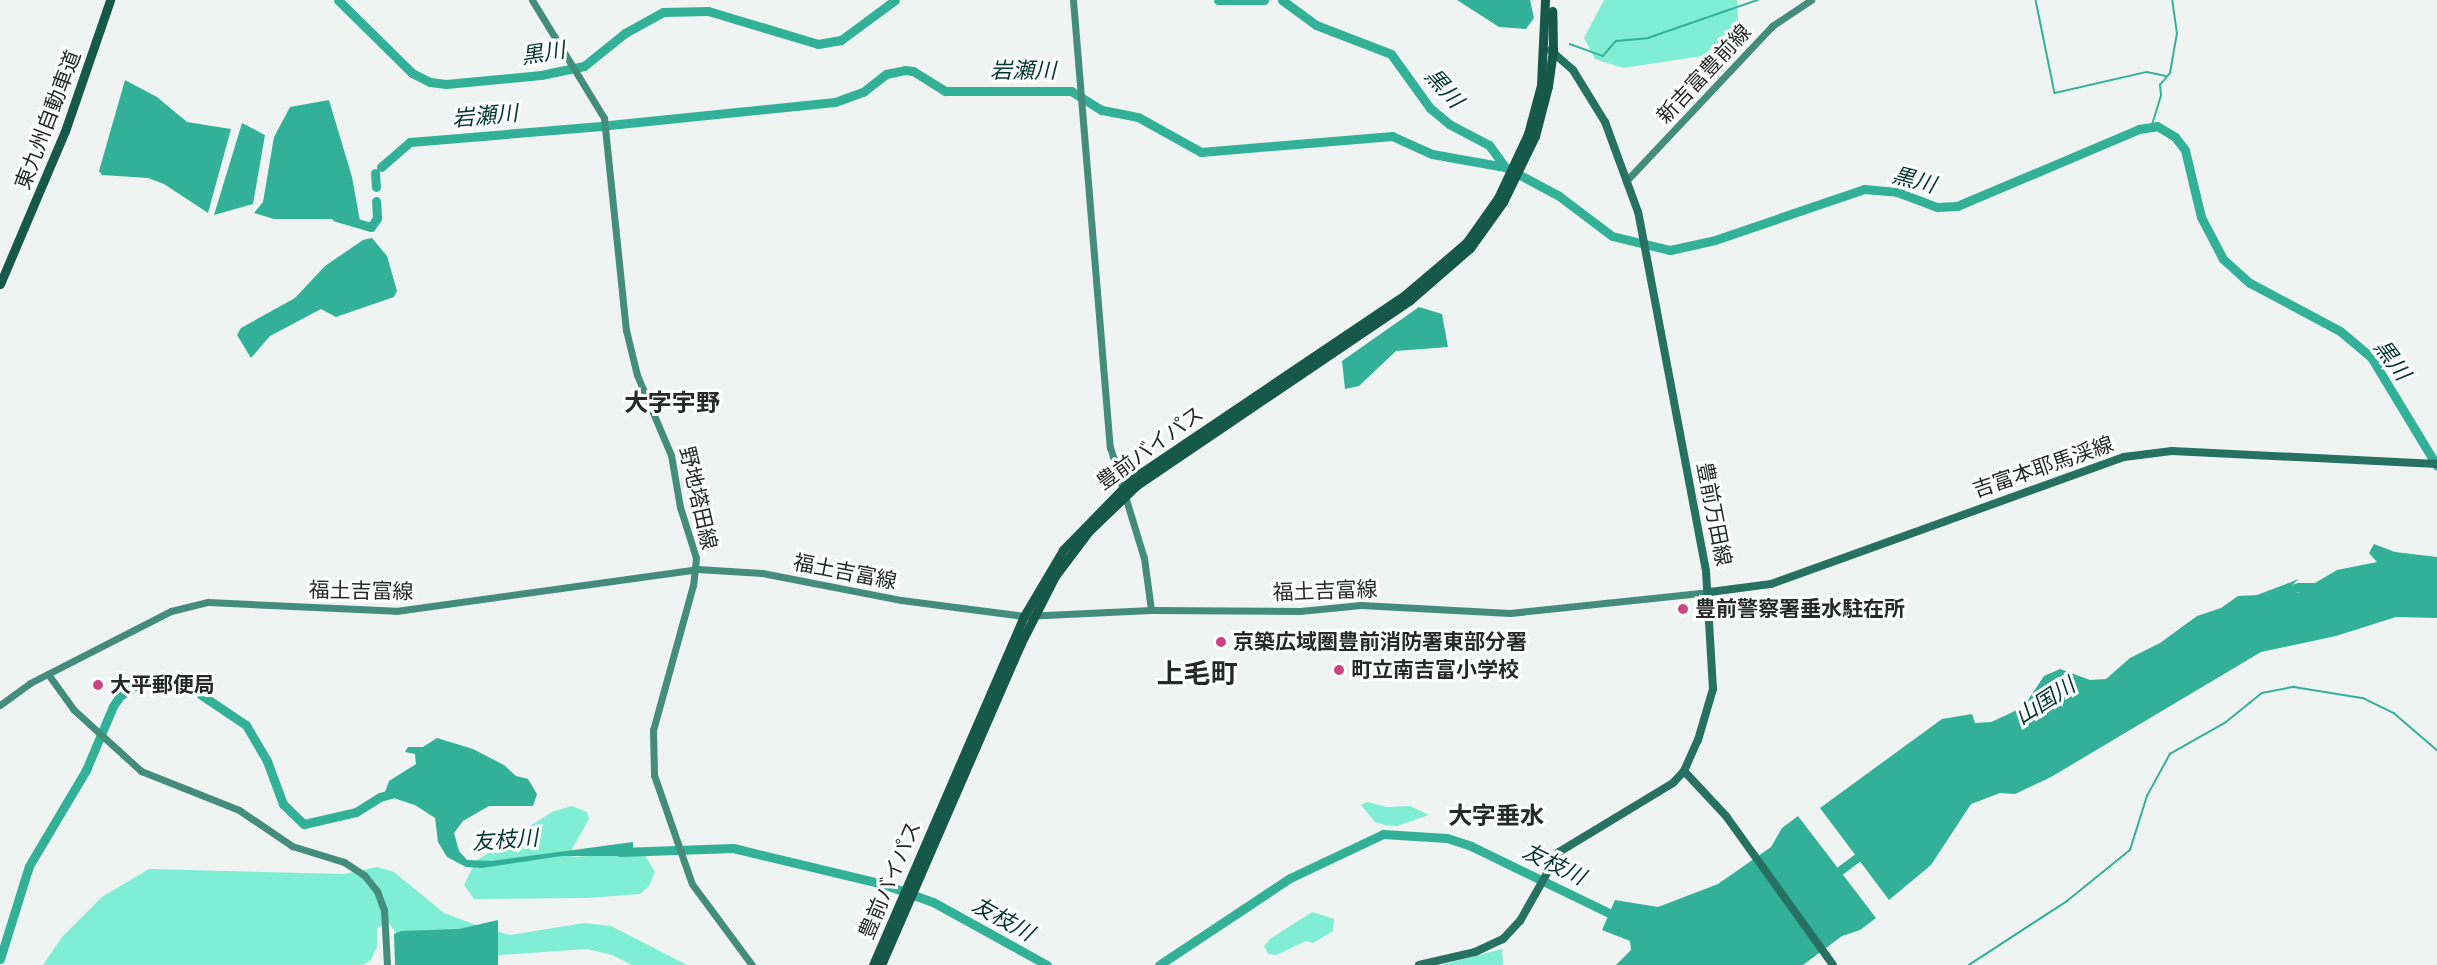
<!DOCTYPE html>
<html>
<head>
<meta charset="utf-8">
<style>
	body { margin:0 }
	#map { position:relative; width:2437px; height:965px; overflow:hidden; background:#eff4f2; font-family:Rubik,"Noto Sans JP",sans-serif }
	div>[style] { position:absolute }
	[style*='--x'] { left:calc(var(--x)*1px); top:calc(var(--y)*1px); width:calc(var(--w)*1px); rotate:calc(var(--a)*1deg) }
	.green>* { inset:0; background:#7feed4 }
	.water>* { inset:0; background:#33b198 }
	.stream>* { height:1.5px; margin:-0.75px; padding:0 0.75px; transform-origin:0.75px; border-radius:0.75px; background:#33b198 }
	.river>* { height:9px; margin:-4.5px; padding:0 4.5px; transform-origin:4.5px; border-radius:4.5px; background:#33b198 }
	.secondary>* { height:7px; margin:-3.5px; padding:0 3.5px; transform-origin:3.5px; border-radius:3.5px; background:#448c7c }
	.primary>* { height:8px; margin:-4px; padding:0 4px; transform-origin:4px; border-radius:4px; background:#267161 }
	.highway>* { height:9px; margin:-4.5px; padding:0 4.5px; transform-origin:4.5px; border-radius:4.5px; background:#16584a }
	.dots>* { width:16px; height:16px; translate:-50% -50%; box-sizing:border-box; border:3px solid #fff; border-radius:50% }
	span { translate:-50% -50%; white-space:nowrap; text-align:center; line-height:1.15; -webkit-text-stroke:6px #fff; paint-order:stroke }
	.street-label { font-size:21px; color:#272928 }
	.poi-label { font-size:21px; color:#272928; font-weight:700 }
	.left { translate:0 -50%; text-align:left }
	.water-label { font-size:22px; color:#00372d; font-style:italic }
	.quarter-label { font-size:24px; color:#272928; font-weight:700 }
	.district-label { font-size:27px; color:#272928; font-weight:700 }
</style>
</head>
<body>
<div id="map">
	<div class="green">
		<div style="clip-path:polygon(1604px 0,1737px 0,1738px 20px,1724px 40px,1702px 56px,1623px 68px,1595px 59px,1584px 38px)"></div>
		<div style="clip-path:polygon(1367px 802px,1387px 807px,1410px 806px,1429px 815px,1397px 826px,1385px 825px,1375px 822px,1361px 805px)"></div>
		<div style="clip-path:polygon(572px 806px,587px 812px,589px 819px,571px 851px,573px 857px,643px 852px,655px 872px,649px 886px,640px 894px,587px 898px,474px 899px,464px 885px,476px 861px,552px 812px)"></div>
		<div style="clip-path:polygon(377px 867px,394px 872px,444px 913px,476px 925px,510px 935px,584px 923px,611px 926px,687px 965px,632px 965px,612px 955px,587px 949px,485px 956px,397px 934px,388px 922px,377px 928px,377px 947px,371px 960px,363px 965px,43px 965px,62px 937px,102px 897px,149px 869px,344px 874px)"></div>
		<div style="clip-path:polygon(1312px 912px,1334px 919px,1333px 931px,1313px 943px,1306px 941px,1276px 955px,1268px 954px,1264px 946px,1270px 939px)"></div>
		<div style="clip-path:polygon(1502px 949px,1503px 965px,1441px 965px,1479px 955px)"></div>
	</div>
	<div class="water">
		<div style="clip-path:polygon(1457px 0,1530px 0,1534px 18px,1526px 29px,1499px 27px)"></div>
		<div style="clip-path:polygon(125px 80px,157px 97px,187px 122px,231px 129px,208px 213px,164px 184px,148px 178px,102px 175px,99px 171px)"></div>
		<div style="clip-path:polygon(329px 100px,352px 177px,360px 221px,338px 215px,336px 219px,274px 219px,254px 213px,263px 202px,274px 137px,290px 107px)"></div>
		<div style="clip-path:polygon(242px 123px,265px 135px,253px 204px,214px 215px)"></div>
		<div style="clip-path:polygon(372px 238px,387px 256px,397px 291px,394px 297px,336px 317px,321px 309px,270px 336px,251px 358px,237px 335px,241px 328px,295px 298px,325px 266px,363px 240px)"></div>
		<div style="clip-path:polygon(1419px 307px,1442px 314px,1448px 347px,1396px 351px,1359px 386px,1345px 389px,1342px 361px)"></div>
		<div style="clip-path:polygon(2374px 544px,2395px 552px,2437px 557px,2437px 618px,2396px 617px,2336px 636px,2261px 652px,2051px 777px,2015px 794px,2000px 793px,1971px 804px,1931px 865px,1889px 900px,1820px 808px,1942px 719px,1972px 714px,1975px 723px,1991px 722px,2013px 712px,2028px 700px,2044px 676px,2060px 669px,2090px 680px,2106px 679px,2130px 658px,2160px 643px,2197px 616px,2221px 608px,2238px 596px,2257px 595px,2299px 579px,2284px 592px,2298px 593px,2337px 570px,2377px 562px,2369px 553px)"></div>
		<div style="clip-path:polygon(437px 738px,473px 749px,504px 765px,516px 776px,528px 779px,537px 794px,533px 806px,489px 806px,463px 821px,454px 833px,459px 851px,467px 860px,492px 861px,633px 842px,633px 856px,562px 856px,482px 868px,466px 867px,447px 857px,438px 842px,435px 818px,415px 805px,384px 795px,389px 781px,416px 764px,415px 754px,405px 752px,408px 747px,423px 747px)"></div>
		<div style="clip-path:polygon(1798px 816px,1876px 918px,1860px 930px,1842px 936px,1803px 965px,1616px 965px,1631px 950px,1630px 941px,1602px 930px,1615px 900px,1658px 907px,1718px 884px,1771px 847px,1782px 828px)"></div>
		<div style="clip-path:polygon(498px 920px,498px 965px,395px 965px,394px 934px,401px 931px,459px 929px)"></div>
	</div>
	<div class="stream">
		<div style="--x:2036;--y:0;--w:95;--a:78.5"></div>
		<div style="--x:2055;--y:93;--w:94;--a:-12.9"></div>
		<div style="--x:2147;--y:72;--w:19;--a:12"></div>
		<div style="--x:1570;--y:44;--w:35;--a:20"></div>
		<div style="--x:1603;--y:56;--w:20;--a:-49"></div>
		<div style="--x:1616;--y:41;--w:32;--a:-5"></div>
		<div style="--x:1648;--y:38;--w:116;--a:-19.1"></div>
		<div style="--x:2152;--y:125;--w:31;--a:-73"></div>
		<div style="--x:2161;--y:95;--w:10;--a:-96"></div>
		<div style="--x:2160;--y:85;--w:16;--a:-50"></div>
		<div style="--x:2170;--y:73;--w:40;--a:-80"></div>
		<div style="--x:2177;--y:34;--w:34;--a:-98"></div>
		<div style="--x:1969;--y:965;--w:117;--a:-33.1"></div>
		<div style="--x:2067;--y:901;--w:81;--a:-39"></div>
		<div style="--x:2130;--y:850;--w:57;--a:-72.5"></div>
		<div style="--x:2147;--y:796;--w:48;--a:-61.3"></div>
		<div style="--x:2170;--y:754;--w:64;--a:-29.7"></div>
		<div style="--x:2226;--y:722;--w:46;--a:-38.9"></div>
		<div style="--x:2262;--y:693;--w:33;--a:-11"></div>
		<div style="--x:2294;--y:687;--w:70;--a:9.1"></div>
		<div style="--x:2363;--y:698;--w:34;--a:26"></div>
		<div style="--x:2394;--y:713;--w:57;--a:40.7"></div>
	</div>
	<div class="river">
		<div style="--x:338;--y:0;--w:104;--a:44.6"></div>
		<div style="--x:412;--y:73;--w:20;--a:27"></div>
		<div style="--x:430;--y:82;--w:16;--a:7"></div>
		<div style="--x:446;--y:84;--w:95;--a:-5.4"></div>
		<div style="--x:541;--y:75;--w:44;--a:-11.8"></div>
		<div style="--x:584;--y:66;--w:53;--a:-38.8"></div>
		<div style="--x:625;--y:33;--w:43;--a:-28.9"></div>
		<div style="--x:663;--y:12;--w:45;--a:-1.3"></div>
		<div style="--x:708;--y:11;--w:115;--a:16.7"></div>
		<div style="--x:818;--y:44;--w:23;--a:-10"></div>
		<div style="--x:841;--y:40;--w:67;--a:-36.5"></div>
		<div style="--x:1218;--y:0;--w:46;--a:0"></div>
		<div style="--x:1282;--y:0;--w:42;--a:36.3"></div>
		<div style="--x:1316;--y:25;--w:80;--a:21.1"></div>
		<div style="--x:1391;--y:54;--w:67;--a:54.2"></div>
		<div style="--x:1430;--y:108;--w:25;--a:40"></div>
		<div style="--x:1449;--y:124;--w:45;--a:27.7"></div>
		<div style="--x:1489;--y:145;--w:27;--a:54"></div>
		<div style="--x:1505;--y:167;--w:61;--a:28.2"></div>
		<div style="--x:1559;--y:196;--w:66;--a:37"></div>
		<div style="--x:1612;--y:236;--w:60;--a:13.6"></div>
		<div style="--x:1670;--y:250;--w:46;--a:-12.5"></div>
		<div style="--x:1715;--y:240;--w:157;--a:-18.9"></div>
		<div style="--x:1864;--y:189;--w:33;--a:5"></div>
		<div style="--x:1897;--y:192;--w:43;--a:20.6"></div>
		<div style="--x:1937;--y:207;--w:20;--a:-3"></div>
		<div style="--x:1957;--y:206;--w:198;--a:-22.9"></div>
		<div style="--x:2139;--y:129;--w:18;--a:-9"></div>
		<div style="--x:2157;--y:126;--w:21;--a:31"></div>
		<div style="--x:2175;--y:137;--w:16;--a:52"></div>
		<div style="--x:2185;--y:150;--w:69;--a:76.6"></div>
		<div style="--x:2201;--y:217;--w:47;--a:62.4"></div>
		<div style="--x:2223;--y:259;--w:36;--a:42"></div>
		<div style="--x:2250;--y:283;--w:102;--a:28.1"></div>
		<div style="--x:2340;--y:331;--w:40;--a:40"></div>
		<div style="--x:2371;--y:357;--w:127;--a:58.8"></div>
		<div style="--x:609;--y:125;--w:227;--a:-5.8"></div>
		<div style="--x:835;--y:102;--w:30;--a:-20"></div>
		<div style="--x:863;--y:92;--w:29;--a:-38"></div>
		<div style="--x:886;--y:74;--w:19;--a:-12"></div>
		<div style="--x:905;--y:70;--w:8;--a:7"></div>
		<div style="--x:913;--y:71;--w:38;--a:32"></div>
		<div style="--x:945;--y:91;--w:126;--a:0"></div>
		<div style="--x:1071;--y:91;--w:36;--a:32"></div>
		<div style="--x:1102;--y:110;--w:37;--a:11"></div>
		<div style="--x:1138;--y:117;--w:72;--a:29.1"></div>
		<div style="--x:1201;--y:152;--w:192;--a:-4.8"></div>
		<div style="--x:1392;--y:136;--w:44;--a:24.2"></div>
		<div style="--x:1432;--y:154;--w:74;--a:10.1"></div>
		<div style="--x:381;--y:167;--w:38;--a:-41"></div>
		<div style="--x:410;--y:142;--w:192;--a:-4.8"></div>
		<div style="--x:375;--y:173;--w:14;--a:86"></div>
		<div style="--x:336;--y:217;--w:36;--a:16"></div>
		<div style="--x:371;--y:227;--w:11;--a:-56"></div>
		<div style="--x:377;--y:218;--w:17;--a:-93"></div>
		<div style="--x:2274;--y:594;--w:26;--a:-16"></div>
		<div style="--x:2299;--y:587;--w:20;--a:0"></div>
		<div style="--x:620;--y:852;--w:113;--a:-2"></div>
		<div style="--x:733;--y:848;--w:154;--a:13.5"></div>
		<div style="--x:883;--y:884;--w:53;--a:19.8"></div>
		<div style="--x:933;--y:902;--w:130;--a:28.9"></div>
		<div style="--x:1830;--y:878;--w:46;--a:-37.1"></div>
		<div style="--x:0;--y:959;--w:97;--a:-72.7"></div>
		<div style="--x:29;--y:866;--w:112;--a:-59.3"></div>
		<div style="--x:86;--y:770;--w:69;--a:-67.1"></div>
		<div style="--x:113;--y:706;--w:12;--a:-55"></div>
		<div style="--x:120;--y:696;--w:27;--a:-34"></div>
		<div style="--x:142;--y:681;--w:21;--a:-8"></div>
		<div style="--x:163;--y:678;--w:19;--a:12"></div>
		<div style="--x:182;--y:682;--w:77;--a:33.9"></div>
		<div style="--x:246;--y:725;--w:42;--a:59.7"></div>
		<div style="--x:267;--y:761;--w:46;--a:69.6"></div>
		<div style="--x:283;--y:804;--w:29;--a:44"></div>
		<div style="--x:304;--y:824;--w:53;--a:-13"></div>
		<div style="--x:356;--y:812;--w:28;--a:-32"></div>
		<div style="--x:380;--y:797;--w:15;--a:-16"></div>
		<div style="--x:1159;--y:965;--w:157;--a:-33.6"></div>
		<div style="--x:1290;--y:878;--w:103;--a:-25.3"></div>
		<div style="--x:1383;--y:834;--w:64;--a:3.6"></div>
		<div style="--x:1447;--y:838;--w:25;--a:18"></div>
		<div style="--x:1471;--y:846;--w:165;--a:25.9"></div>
	</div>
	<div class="secondary">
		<div style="--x:532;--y:0;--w:138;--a:58.6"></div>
		<div style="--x:604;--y:118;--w:213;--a:84.1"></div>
		<div style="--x:626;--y:330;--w:46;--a:76.3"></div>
		<div style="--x:637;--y:375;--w:87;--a:67"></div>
		<div style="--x:671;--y:455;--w:53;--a:80.2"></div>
		<div style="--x:680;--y:507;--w:53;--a:72.6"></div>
		<div style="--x:696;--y:558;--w:27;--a:96"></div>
		<div style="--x:693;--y:585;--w:150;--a:105.4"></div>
		<div style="--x:653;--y:730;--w:45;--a:88.7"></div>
		<div style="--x:654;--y:775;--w:115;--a:70.8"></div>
		<div style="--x:692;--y:884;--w:101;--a:53.5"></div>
		<div style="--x:1073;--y:0;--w:449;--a:85.3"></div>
		<div style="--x:1110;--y:447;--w:116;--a:73"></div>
		<div style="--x:1144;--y:558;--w:52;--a:82.3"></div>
		<div style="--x:1628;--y:179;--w:210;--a:-46.7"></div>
		<div style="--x:1772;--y:26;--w:47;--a:-33.7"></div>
		<div style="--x:48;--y:674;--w:44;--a:54.2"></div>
		<div style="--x:74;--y:710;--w:91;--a:42.3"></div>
		<div style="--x:141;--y:771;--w:105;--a:21.7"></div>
		<div style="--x:239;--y:810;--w:64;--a:34.2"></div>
		<div style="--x:292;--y:846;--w:54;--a:17.1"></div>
		<div style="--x:344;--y:862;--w:24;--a:33"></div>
		<div style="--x:364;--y:875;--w:21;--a:51"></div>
		<div style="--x:377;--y:891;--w:20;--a:70"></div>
		<div style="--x:384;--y:910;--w:55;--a:86.9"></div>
		<div style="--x:0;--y:705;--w:37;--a:-36"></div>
		<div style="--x:30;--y:683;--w:158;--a:-27.1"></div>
		<div style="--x:171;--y:611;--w:38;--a:-14"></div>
		<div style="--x:208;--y:602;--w:188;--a:2.7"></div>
		<div style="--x:396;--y:611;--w:304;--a:-7.9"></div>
		<div style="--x:697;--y:569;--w:65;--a:3.5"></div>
		<div style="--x:762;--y:573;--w:142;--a:11"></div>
		<div style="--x:901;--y:600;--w:124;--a:7.4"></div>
		<div style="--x:1024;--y:616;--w:127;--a:-2.7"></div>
		<div style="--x:1151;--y:610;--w:149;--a:0.4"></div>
		<div style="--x:1300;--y:611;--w:61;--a:-5.6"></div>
		<div style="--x:1361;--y:605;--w:149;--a:3.1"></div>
		<div style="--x:1510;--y:613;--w:201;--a:-6"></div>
	</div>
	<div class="primary">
		<div style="--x:1710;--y:592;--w:62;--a:-7.5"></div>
		<div style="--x:1771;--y:584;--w:375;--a:-19.8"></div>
		<div style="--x:2124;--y:457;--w:48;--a:-7.1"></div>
		<div style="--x:2172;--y:451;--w:265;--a:2.8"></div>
		<div style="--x:1684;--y:771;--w:62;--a:47"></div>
		<div style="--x:1726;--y:816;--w:183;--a:54.3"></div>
		<div style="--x:1419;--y:965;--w:57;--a:-13.1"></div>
		<div style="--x:1475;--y:952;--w:31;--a:-25"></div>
		<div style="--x:1503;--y:939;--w:25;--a:-47"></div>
		<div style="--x:1520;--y:921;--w:79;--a:-60.5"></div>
		<div style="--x:1559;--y:852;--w:133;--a:-31.2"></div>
		<div style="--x:1673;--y:783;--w:16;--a:-47"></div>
		<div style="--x:1684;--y:771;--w:34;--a:-66"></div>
		<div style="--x:1698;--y:740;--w:53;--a:-73.6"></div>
		<div style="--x:1713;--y:689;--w:118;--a:-93.4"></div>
		<div style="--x:1706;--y:571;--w:365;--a:-100.7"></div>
		<div style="--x:1638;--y:212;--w:96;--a:-110.1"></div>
		<div style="--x:1605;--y:122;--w:61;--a:-121.6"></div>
		<div style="--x:1573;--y:70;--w:30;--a:-139"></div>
	</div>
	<div class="highway">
		<div style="--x:0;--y:284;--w:166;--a:-67"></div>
		<div style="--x:65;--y:131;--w:139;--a:-71"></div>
		<div style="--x:873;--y:965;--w:380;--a:-66.6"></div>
		<div style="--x:1024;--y:616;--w:77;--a:-59.4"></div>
		<div style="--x:1063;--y:550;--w:99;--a:-45.8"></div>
		<div style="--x:1132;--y:479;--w:331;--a:-34"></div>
		<div style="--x:1406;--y:294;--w:79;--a:-40.4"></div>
		<div style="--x:1466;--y:243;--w:55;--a:-54.6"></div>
		<div style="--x:1498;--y:198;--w:71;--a:-64.9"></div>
		<div style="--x:1528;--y:134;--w:51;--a:-75.1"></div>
		<div style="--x:1541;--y:85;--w:85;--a:-87.3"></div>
		<div style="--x:881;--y:965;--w:351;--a:-66.5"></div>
		<div style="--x:1021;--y:643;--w:75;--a:-63.1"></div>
		<div style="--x:1055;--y:576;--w:56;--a:-52.9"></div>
		<div style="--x:1089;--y:531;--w:66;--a:-43.8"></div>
		<div style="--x:1137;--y:485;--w:330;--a:-34.1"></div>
		<div style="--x:1410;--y:300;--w:79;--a:-40.9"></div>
		<div style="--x:1470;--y:248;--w:57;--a:-54.3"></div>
		<div style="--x:1503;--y:202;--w:73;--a:-64.1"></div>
		<div style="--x:1535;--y:136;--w:52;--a:-75.4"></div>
		<div style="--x:1548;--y:86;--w:36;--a:-82"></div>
		<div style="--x:1553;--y:50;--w:39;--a:-91"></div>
	</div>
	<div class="dots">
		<div style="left:1683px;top:609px;background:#cc4481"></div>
		<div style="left:1221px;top:642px;background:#cc4481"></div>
		<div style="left:1339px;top:670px;background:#cc4481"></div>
		<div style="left:98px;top:685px;background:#cc4481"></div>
	</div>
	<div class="street-label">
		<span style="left:1704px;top:74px;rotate:-47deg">新吉富豊前線</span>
		<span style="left:48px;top:120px;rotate:-69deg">東九州自動車道</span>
		<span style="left:1150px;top:448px;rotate:-36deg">豊前バイパス</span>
		<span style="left:2043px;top:467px;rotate:-19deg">吉富本耶馬渓線</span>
		<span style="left:698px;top:498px;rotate:77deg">野地塔田線</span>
		<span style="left:1714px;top:514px;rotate:79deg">豊前万田線</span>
		<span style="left:845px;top:572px;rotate:11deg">福土吉富線</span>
		<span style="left:361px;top:591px;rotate:1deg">福土吉富線</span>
		<span style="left:1325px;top:591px;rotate:-2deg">福土吉富線</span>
		<span style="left:890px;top:880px;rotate:-67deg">豊前バイパス</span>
	</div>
	<div class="poi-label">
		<span class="left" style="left:1695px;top:609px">豊前警察署垂水駐在所</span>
		<span class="left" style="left:1233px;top:642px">京築広域圏豊前消防署東部分署</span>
		<span class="left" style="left:1351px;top:670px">町立南吉富小学校</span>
		<span class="left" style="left:110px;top:685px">大平郵便局</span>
	</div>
	<div class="water-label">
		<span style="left:543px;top:53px;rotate:-9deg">黒川</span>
		<span style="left:1023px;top:71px">岩瀬川</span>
		<span style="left:1444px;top:88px;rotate:48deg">黒川</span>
		<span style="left:485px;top:116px;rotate:-5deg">岩瀬川</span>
		<span style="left:1914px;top:180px;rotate:15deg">黒川</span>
		<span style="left:2392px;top:360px;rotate:53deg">黒川</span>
		<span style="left:2045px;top:701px;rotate:-33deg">山国川</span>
		<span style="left:505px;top:840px;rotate:-4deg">友枝川</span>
		<span style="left:1554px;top:864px;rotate:26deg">友枝川</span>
		<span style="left:1003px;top:919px;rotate:29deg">友枝川</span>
	</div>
	<div class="quarter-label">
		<span style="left:672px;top:404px">大字宇野</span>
		<span style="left:1496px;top:817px">大字垂水</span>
	</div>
	<div class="district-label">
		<span style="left:1197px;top:675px">上毛町</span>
	</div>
</div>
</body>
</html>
